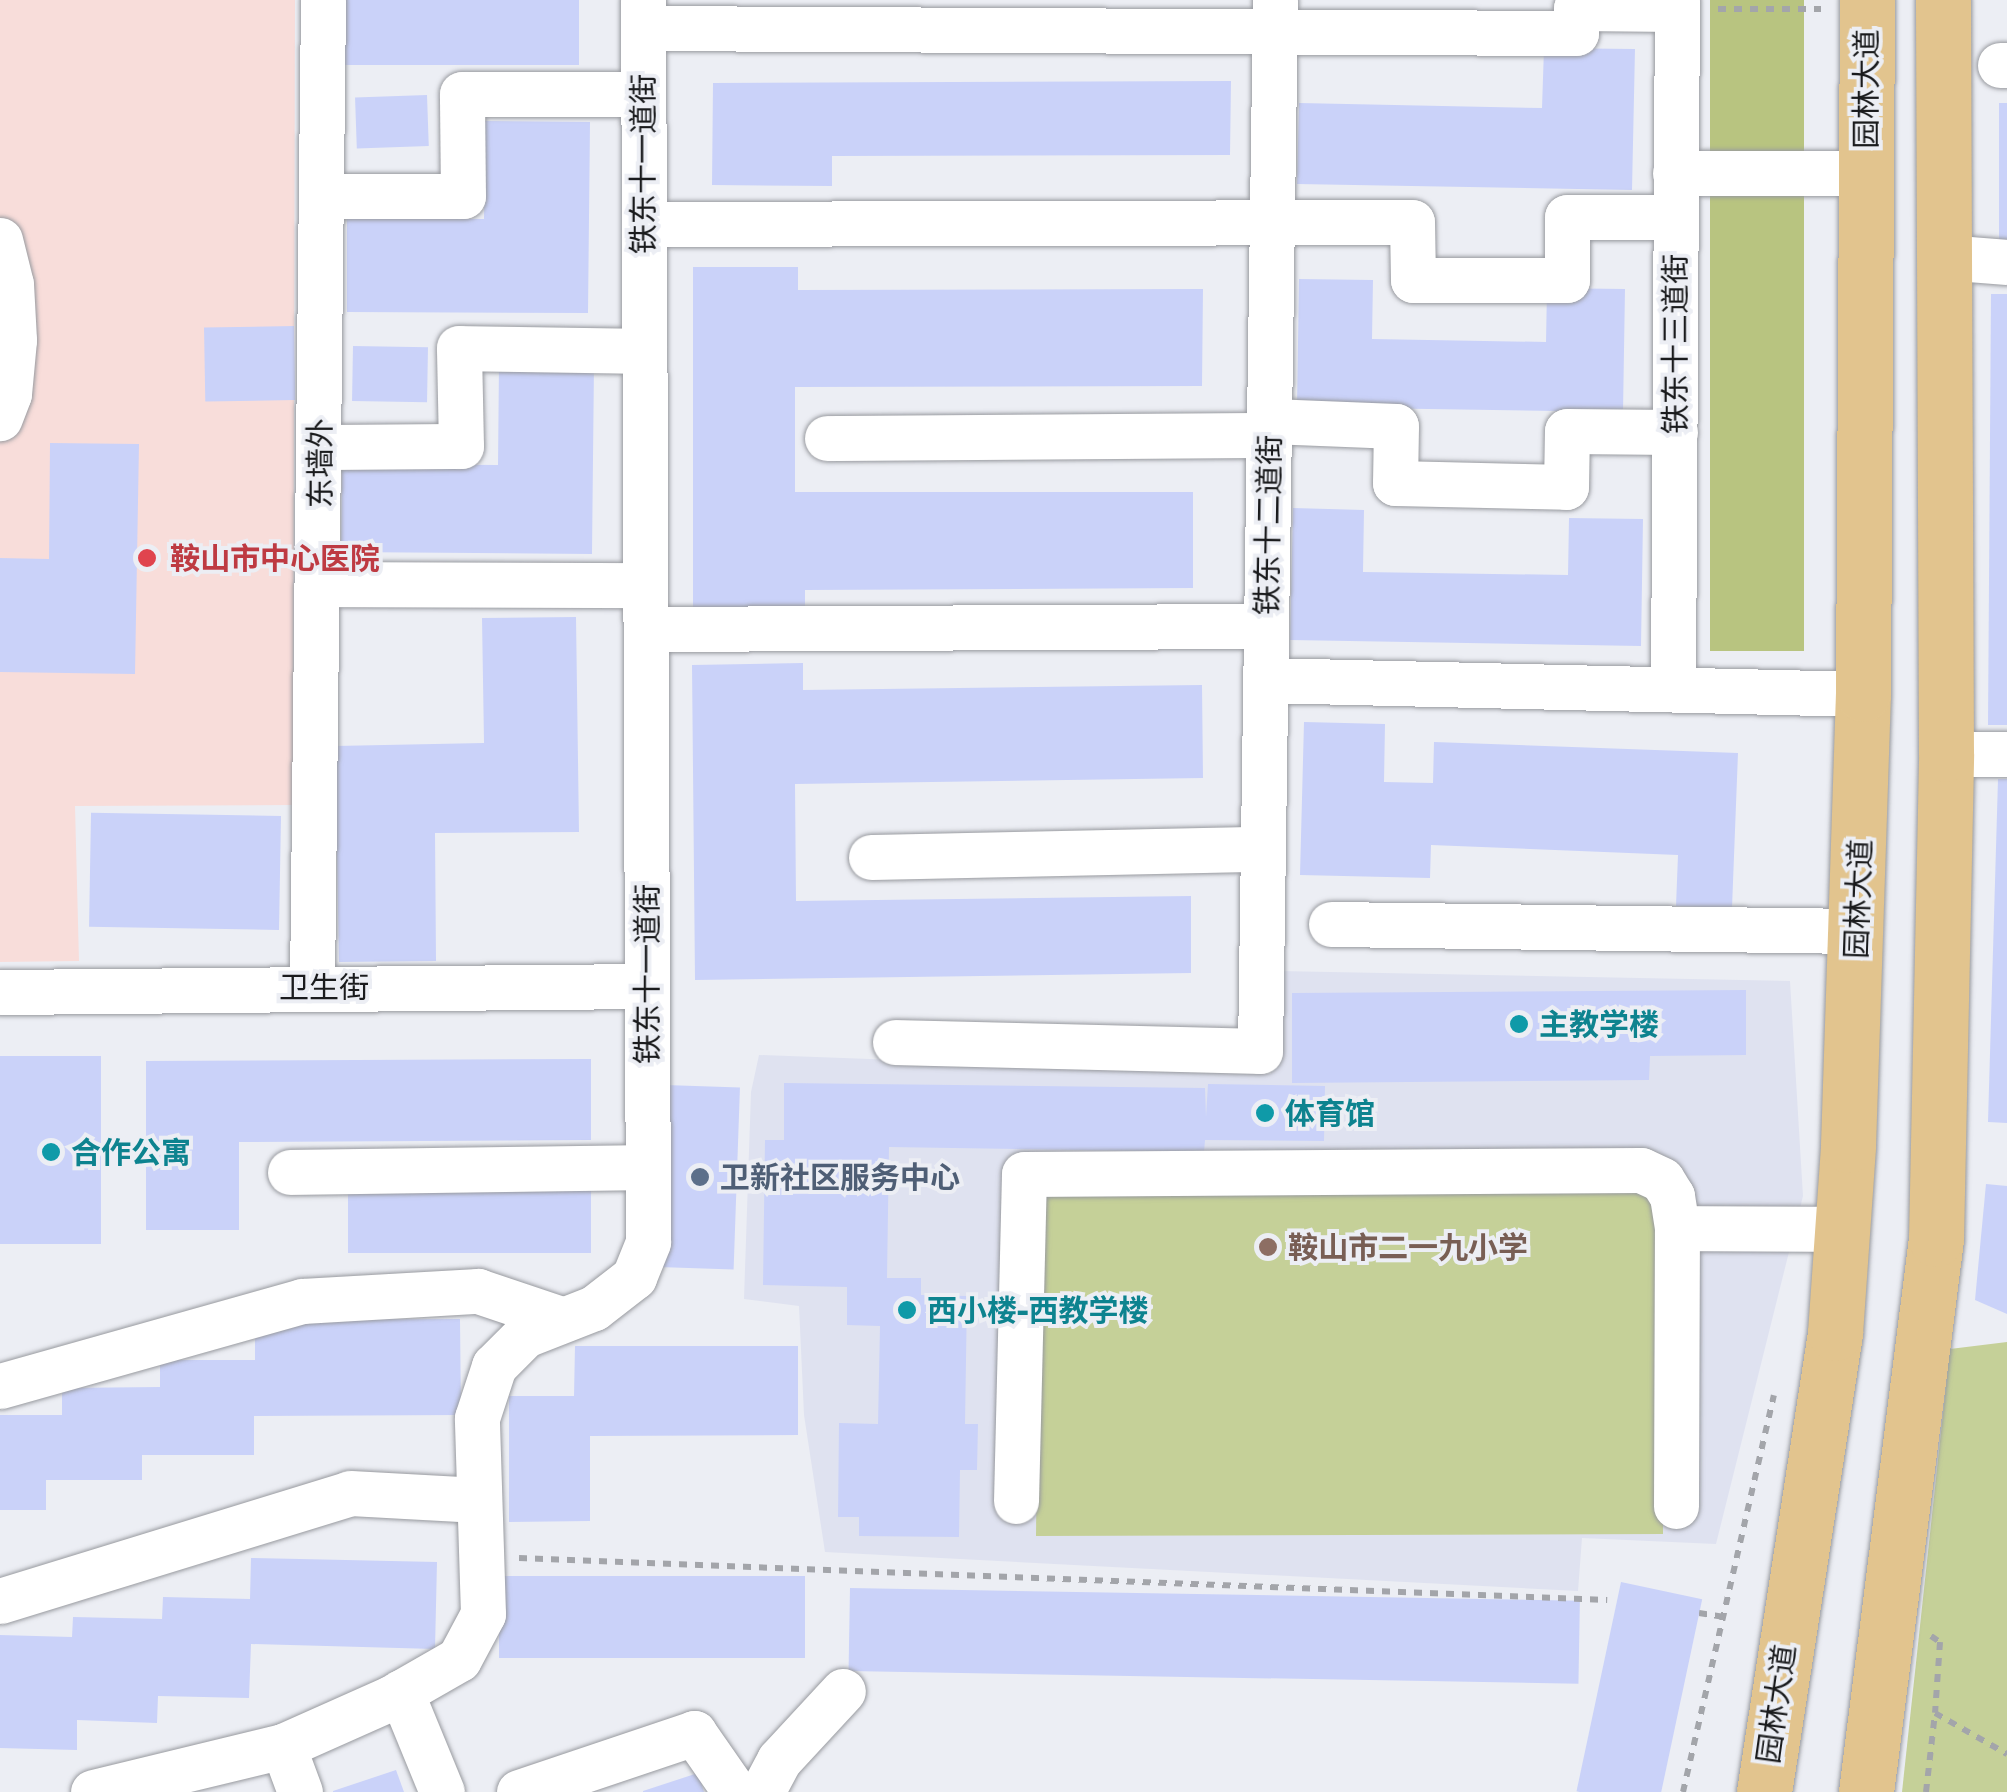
<!DOCTYPE html>
<html>
<head>
<meta charset="utf-8">
<style>
	body { margin:0 }
	#map { position:relative; width:2007px; height:1792px; overflow:hidden; background:#eceef4; font-family:"Golos Text","Noto Sans SC",sans-serif }
	div>[style] { position:absolute }
	[style*='--x'] { left:calc(var(--x)*1px); top:calc(var(--y)*1px); width:calc(var(--w)*1px); rotate:calc(var(--a)*1deg) }
	.built>* { inset:0; background:#dfe2f0 }
	.medical>* { inset:0; background:#f8ddda }
	.green>* { inset:0; background:#c5d098 }
	.forest>* { inset:0; background:#b8c480; transform-origin:0 0 }
	.building>* { inset:0; background:#cad2f9; transform-origin:0 0 }
	.path>* { height:6px; margin-top:-3px; transform-origin:0; background:repeating-linear-gradient(90deg,#a3a5aa 0 8px,transparent 0 16px) }
	.roads { filter:drop-shadow(0 0 2px #989a9f) drop-shadow(0 0 2px #989a9f) }
	.minor>* { height:45px; margin:-22.5px; padding:0 22.5px; transform-origin:22.5px; border-radius:22.5px; background:#fff }
	.major>* { height:55px; margin:-27.5px; padding:0 27.5px; transform-origin:27.5px; border-radius:27.5px; background:#e2c48e }
	.dots>* { width:28px; height:28px; translate:-50% -50%; box-sizing:border-box; border:5px solid #eceef4; border-radius:50% }
	span { translate:-50% -50%; white-space:nowrap; text-align:center; line-height:1.15; -webkit-text-stroke:8px #eceef4; paint-order:stroke }
	.street-label { font-size:30px; color:#1a1b1d }
	.health-label { font-size:30px; color:#be3a42; font-weight:700 }
	.left { translate:0 -50%; text-align:left }
	.culture-label { font-size:30px; color:#0d838f; font-weight:700 }
	.service-label { font-size:30px; color:#4e5e75; font-weight:700 }
	.education-label { font-size:30px; color:#785e54; font-weight:700 }
</style>
</head>
<body>
<div id="map">
	<div class="built">
		<div style="clip-path:polygon(1278px 971px,1790px 981px,1803px 1196px,1716px 1544px,1582px 1538px,1578px 1591px,825px 1552px,804px 1415px,799px 1306px,744px 1299px,751px 1092px,759px 1055px,1271px 1074px)"></div>
	</div>
	<div class="medical">
		<div style="clip-path:polygon(0 0,295px 0,293px 805px,75px 806px,79px 961px,0 962px)"></div>
	</div>
	<div class="green">
		<div style="clip-path:polygon(1040px 1183px,1634px 1183px,1663px 1203px,1663px 1534px,1036px 1536px)"></div>
		<div style="clip-path:polygon(2007px 1342px,2007px 1792px,1902px 1792px,1950px 1349px)"></div>
	</div>
	<div class="forest">
		<div style="left:1710px;top:0;width:94px;height:651px"></div>
	</div>
	<div class="building">
		<div style="left:339px;top:0;width:240px;height:65px"></div>
		<div style="clip-path:polygon(1544px 48px,1635px 49px,1632px 190px,1297px 184px,1299px 103px,1542px 108px)"></div>
		<div style="clip-path:polygon(1231px 81px,1230px 155px,832px 156px,832px 186px,712px 185px,713px 83px)"></div>
		<div style="left:427px;top:95px;width:51px;height:72px;rotate:88deg"></div>
		<div style="left:1999px;top:103px;width:8px;height:147px"></div>
		<div style="clip-path:polygon(485px 121px,590px 122px,588px 313px,347px 312px,347px 218px,484px 219px)"></div>
		<div style="clip-path:polygon(693px 267px,798px 267px,798px 290px,1203px 289px,1202px 386px,795px 387px,795px 492px,1193px 492px,1193px 588px,805px 590px,805px 612px,693px 612px)"></div>
		<div style="clip-path:polygon(1299px 279px,1373px 280px,1372px 339px,1546px 342px,1547px 288px,1625px 289px,1623px 412px,1297px 407px)"></div>
		<div style="clip-path:polygon(1991px 294px,2007px 294px,2007px 725px,1988px 725px)"></div>
		<div style="left:294px;top:326px;width:74px;height:90px;rotate:89deg"></div>
		<div style="left:353px;top:346px;width:75px;height:55px;rotate:1deg"></div>
		<div style="clip-path:polygon(499px 363px,594px 364px,592px 554px,341px 552px,342px 464px,498px 465px)"></div>
		<div style="clip-path:polygon(50px 443px,139px 444px,135px 674px,0 672px,0 558px,49px 559px)"></div>
		<div style="clip-path:polygon(1293px 508px,1364px 510px,1363px 572px,1568px 575px,1569px 518px,1643px 519px,1641px 646px,1290px 640px)"></div>
		<div style="clip-path:polygon(576px 617px,579px 832px,435px 833px,436px 961px,339px 962px,335px 746px,484px 743px,482px 618px)"></div>
		<div style="clip-path:polygon(803px 663px,803px 690px,1202px 685px,1203px 778px,795px 784px,796px 901px,1191px 896px,1191px 973px,695px 980px,692px 665px)"></div>
		<div style="clip-path:polygon(1304px 722px,1385px 724px,1384px 782px,1433px 783px,1434px 742px,1738px 753px,1732px 908px,1676px 906px,1678px 855px,1431px 845px,1430px 878px,1300px 875px)"></div>
		<div style="clip-path:polygon(1998px 779px,2007px 779px,2007px 1123px,1988px 1122px)"></div>
		<div style="left:281px;top:816px;width:114px;height:190px;rotate:91deg"></div>
		<div style="clip-path:polygon(1746px 990px,1746px 1055px,1650px 1056px,1649px 1080px,1292px 1083px,1292px 993px)"></div>
		<div style="left:101px;top:1056px;width:188px;height:101px;rotate:90deg"></div>
		<div style="clip-path:polygon(591px 1059px,591px 1140px,239px 1142px,239px 1230px,146px 1230px,146px 1061px)"></div>
		<div style="clip-path:polygon(784px 1083px,1205px 1088px,1206px 1117px,1208px 1084px,1325px 1086px,1324px 1141px,1205px 1140px,1204px 1152px,889px 1147px,887px 1278px,921px 1278px,921px 1295px,967px 1296px,965px 1424px,978px 1424px,977px 1470px,960px 1470px,959px 1537px,859px 1536px,859px 1517px,838px 1517px,839px 1423px,878px 1424px,880px 1326px,847px 1325px,847px 1287px,763px 1285px,765px 1140px,784px 1140px)"></div>
		<div style="left:665px;top:1085px;width:75px;height:182px;rotate:2deg"></div>
		<div style="clip-path:polygon(1986px 1184px,2007px 1186px,2007px 1314px,1975px 1300px)"></div>
		<div style="left:591px;top:1188px;width:65px;height:243px;rotate:90deg"></div>
		<div style="clip-path:polygon(460px 1319px,461px 1415px,254px 1416px,254px 1455px,142px 1455px,142px 1480px,46px 1480px,46px 1510px,0 1510px,0 1415px,62px 1415px,62px 1388px,160px 1387px,160px 1360px,255px 1360px,255px 1320px)"></div>
		<div style="clip-path:polygon(575px 1346px,798px 1346px,798px 1435px,590px 1436px,590px 1521px,509px 1522px,509px 1396px,574px 1396px)"></div>
		<div style="clip-path:polygon(251px 1558px,437px 1562px,435px 1649px,251px 1644px,249px 1698px,158px 1696px,157px 1723px,77px 1720px,77px 1750px,0 1748px,0 1635px,72px 1637px,73px 1617px,162px 1619px,163px 1597px,250px 1599px)"></div>
		<div style="left:805px;top:1576px;width:82px;height:306px;rotate:90deg"></div>
		<div style="left:1621px;top:1582px;width:83px;height:214px;rotate:12deg"></div>
		<div style="left:850px;top:1588px;width:730px;height:83px;rotate:1deg"></div>
		<div style="clip-path:polygon(396px 1770px,404px 1792px,333px 1792px,333px 1791px)"></div>
		<div style="clip-path:polygon(698px 1773px,704px 1792px,643px 1792px,643px 1791px)"></div>
	</div>
	<div class="path">
		<div style="--x:1718;--y:9;--w:103;--a:0"></div>
		<div style="--x:519;--y:1558;--w:1089;--a:2.21"></div>
		<div style="--x:1699;--y:1613;--w:24;--a:9"></div>
		<div style="--x:1931;--y:1636;--w:11;--a:34"></div>
		<div style="--x:1940;--y:1642;--w:71;--a:94"></div>
		<div style="--x:1935;--y:1713;--w:83;--a:29.7"></div>
		<div style="--x:1683;--y:1792;--w:407;--a:-77.1"></div>
		<div style="--x:1926;--y:1792;--w:80;--a:-83.5"></div>
	</div>
	<div class="roads">
		<div class="minor">
			<div style="--x:643;--y:28;--w:933;--a:0.31"></div>
			<div style="--x:1576;--y:33;--w:25;--a:-90"></div>
			<div style="--x:1576;--y:8;--w:101;--a:0.6"></div>
			<div style="--x:2000;--y:65;--w:7;--a:0"></div>
			<div style="--x:1675;--y:173;--w:191;--a:0"></div>
			<div style="--x:323;--y:196;--w:140;--a:0"></div>
			<div style="--x:463;--y:196;--w:102;--a:-90.6"></div>
			<div style="--x:462;--y:94;--w:181;--a:0"></div>
			<div style="--x:644;--y:224;--w:768;--a:-0.15"></div>
			<div style="--x:1412;--y:222;--w:58;--a:89"></div>
			<div style="--x:1413;--y:280;--w:154;--a:0"></div>
			<div style="--x:1567;--y:280;--w:63;--a:-90"></div>
			<div style="--x:1567;--y:217;--w:107;--a:0"></div>
			<div style="--x:0;--y:240;--w:45;--a:76"></div>
			<div style="--x:11;--y:284;--w:56;--a:86.9"></div>
			<div style="--x:14;--y:340;--w:54;--a:95.3"></div>
			<div style="--x:9;--y:394;--w:26;--a:111"></div>
			<div style="--x:1944;--y:257;--w:63;--a:4.5"></div>
			<div style="--x:1270;--y:421;--w:126;--a:2.3"></div>
			<div style="--x:1396;--y:426;--w:57;--a:91"></div>
			<div style="--x:1395;--y:483;--w:171;--a:1.3"></div>
			<div style="--x:1566;--y:487;--w:56;--a:-89"></div>
			<div style="--x:1567;--y:431;--w:108;--a:0.5"></div>
			<div style="--x:827;--y:438;--w:441;--a:-0.4"></div>
			<div style="--x:320;--y:447;--w:141;--a:-0.4"></div>
			<div style="--x:461;--y:446;--w:98;--a:-91.2"></div>
			<div style="--x:459;--y:348;--w:185;--a:0.9"></div>
			<div style="--x:320;--y:584;--w:325;--a:0.2"></div>
			<div style="--x:646;--y:629;--w:620;--a:-0.28"></div>
			<div style="--x:1265;--y:680;--w:598;--a:1.34"></div>
			<div style="--x:1673;--y:687;--w:687;--a:-89.67"></div>
			<div style="--x:1946;--y:754;--w:61;--a:0"></div>
			<div style="--x:871;--y:857;--w:392;--a:-1.2"></div>
			<div style="--x:1331;--y:924;--w:526;--a:0.76"></div>
			<div style="--x:312;--y:986;--w:986;--a:-89.36"></div>
			<div style="--x:0;--y:992;--w:647;--a:-0.53"></div>
			<div style="--x:895;--y:1042;--w:365;--a:1.4"></div>
			<div style="--x:1260;--y:1051;--w:1051;--a:-89.18"></div>
			<div style="--x:290;--y:1172;--w:358;--a:-0.8"></div>
			<div style="--x:0;--y:1386;--w:314;--a:-15.7"></div>
			<div style="--x:302;--y:1301;--w:176;--a:-3.3"></div>
			<div style="--x:478;--y:1291;--w:84;--a:18.6"></div>
			<div style="--x:1016;--y:1501;--w:327;--a:-88.6"></div>
			<div style="--x:1024;--y:1174;--w:617;--a:-0.37"></div>
			<div style="--x:1641;--y:1170;--w:23;--a:25"></div>
			<div style="--x:1662;--y:1180;--w:19;--a:58"></div>
			<div style="--x:1672;--y:1196;--w:32;--a:81"></div>
			<div style="--x:1676;--y:1506;--w:278;--a:-89.8"></div>
			<div style="--x:1677;--y:1228;--w:165;--a:0.3"></div>
			<div style="--x:0;--y:1601;--w:366;--a:-17.1"></div>
			<div style="--x:350;--y:1493;--w:129;--a:3.1"></div>
			<div style="--x:401;--y:1692;--w:108;--a:67.7"></div>
			<div style="--x:283;--y:1746;--w:49;--a:69.7"></div>
			<div style="--x:93;--y:1792;--w:195;--a:-13.6"></div>
			<div style="--x:283;--y:1746;--w:118;--a:-24"></div>
			<div style="--x:391;--y:1698;--w:78;--a:-29.8"></div>
			<div style="--x:459;--y:1659;--w:51;--a:-61.9"></div>
			<div style="--x:483;--y:1614;--w:196;--a:-91.8"></div>
			<div style="--x:477;--y:1418;--w:55;--a:-71.9"></div>
			<div style="--x:494;--y:1366;--w:44;--a:-45"></div>
			<div style="--x:525;--y:1335;--w:74;--a:-21.4"></div>
			<div style="--x:594;--y:1308;--w:51;--a:-37.8"></div>
			<div style="--x:634;--y:1277;--w:38;--a:-68"></div>
			<div style="--x:648;--y:1242;--w:1242;--a:-90.23"></div>
			<div style="--x:519;--y:1792;--w:185;--a:-18.6"></div>
			<div style="--x:694;--y:1733;--w:72;--a:55.2"></div>
			<div style="--x:762;--y:1792;--w:36;--a:-62"></div>
			<div style="--x:779;--y:1760;--w:94;--a:-47.2"></div>
		</div>
		<div class="major">
			<div style="--x:1764;--y:1792;--w:464;--a:-81.2"></div>
			<div style="--x:1835;--y:1333;--w:188;--a:-86"></div>
			<div style="--x:1848;--y:1145;--w:451;--a:-88.1"></div>
			<div style="--x:1863;--y:694;--w:694;--a:-89.67"></div>
			<div style="--x:1866;--y:1792;--w:557;--a:-82.79"></div>
			<div style="--x:1936;--y:1239;--w:485;--a:-88.8"></div>
			<div style="--x:1946;--y:754;--w:754;--a:-90.23"></div>
		</div>
	</div>
	<div class="dots">
		<div style="left:147px;top:558px;background:#e0444e"></div>
		<div style="left:1519px;top:1024px;background:#0f9aa8"></div>
		<div style="left:1265px;top:1113px;background:#0f9aa8"></div>
		<div style="left:51px;top:1152px;background:#0f9aa8"></div>
		<div style="left:700px;top:1177px;background:#5c6f8a"></div>
		<div style="left:1268px;top:1247px;background:#8d6e63"></div>
		<div style="left:907px;top:1310px;background:#0f9aa8"></div>
	</div>
	<div class="street-label">
		<span style="left:1866px;top:89px;rotate:-90deg">园林大道</span>
		<span style="left:643px;top:164px;rotate:-90deg">铁东十一道街</span>
		<span style="left:1675px;top:344px;rotate:-90deg">铁东十三道街</span>
		<span style="left:320px;top:463px;rotate:-90deg">东墙外</span>
		<span style="left:1268px;top:525px;rotate:-89deg">铁东十二道街</span>
		<span style="left:1858px;top:899px;rotate:-88deg">园林大道</span>
		<span style="left:647px;top:974px;rotate:-90deg">铁东十一道街</span>
		<span style="left:324px;top:987px">卫生街</span>
		<span style="left:1776px;top:1704px;rotate:-82deg">园林大道</span>
	</div>
	<div class="health-label">
		<span class="left" style="left:170px;top:558px">鞍山市中心医院</span>
	</div>
	<div class="culture-label">
		<span class="left" style="left:1539px;top:1024px">主教学楼</span>
		<span class="left" style="left:1285px;top:1113px">体育馆</span>
		<span class="left" style="left:71px;top:1152px">合作公寓</span>
		<span class="left" style="left:927px;top:1310px">西小楼-西教学楼</span>
	</div>
	<div class="service-label">
		<span class="left" style="left:720px;top:1177px">卫新社区服务中心</span>
	</div>
	<div class="education-label">
		<span class="left" style="left:1288px;top:1247px">鞍山市二一九小学</span>
	</div>
</div>
</body>
</html>
